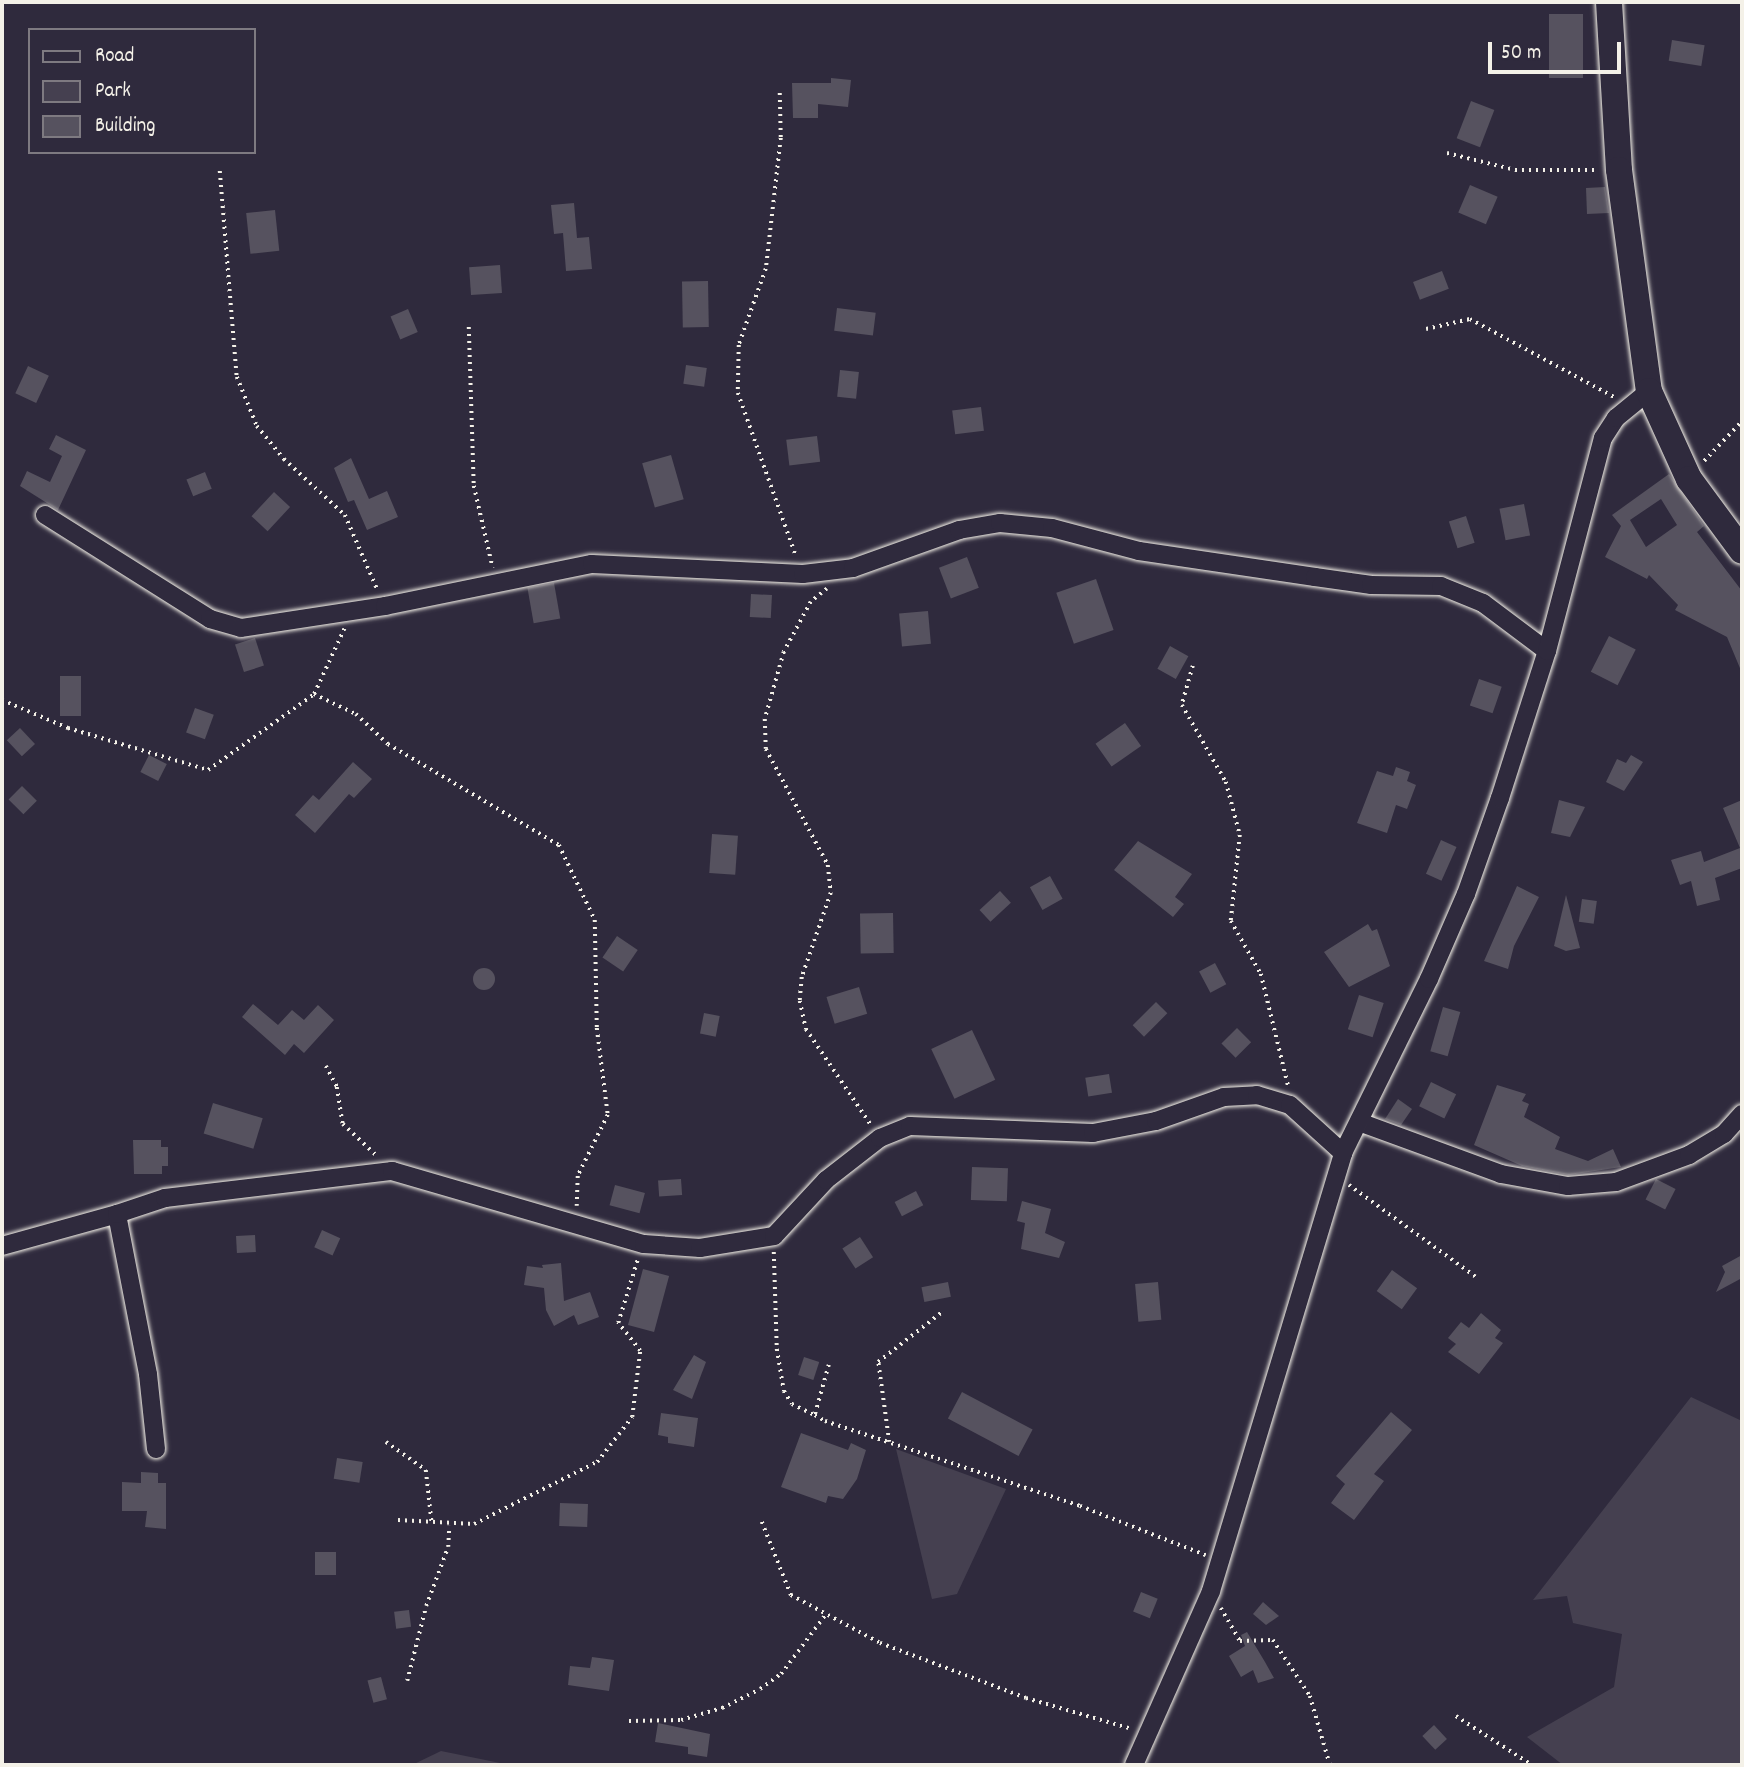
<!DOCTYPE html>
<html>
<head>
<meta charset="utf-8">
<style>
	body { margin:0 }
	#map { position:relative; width:1744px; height:1767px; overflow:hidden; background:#2f2a3d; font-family:Dekko,sans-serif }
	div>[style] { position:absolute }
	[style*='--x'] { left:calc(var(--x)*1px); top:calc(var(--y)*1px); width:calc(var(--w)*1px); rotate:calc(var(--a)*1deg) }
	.green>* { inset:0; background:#454050 }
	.building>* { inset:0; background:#56525f; transform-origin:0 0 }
	.round { border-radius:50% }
	.path>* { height:3.5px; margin-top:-1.75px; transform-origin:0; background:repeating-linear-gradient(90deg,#f4f1e8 0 2px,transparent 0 7px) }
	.roads { filter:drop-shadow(0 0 2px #f4f1e8) drop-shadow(0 0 2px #f4f1e8) }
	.minor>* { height:18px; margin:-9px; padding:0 9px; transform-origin:9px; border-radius:9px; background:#2f2a3d }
	.primary>* { height:26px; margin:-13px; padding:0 13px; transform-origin:13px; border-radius:13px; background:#2f2a3d }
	span { translate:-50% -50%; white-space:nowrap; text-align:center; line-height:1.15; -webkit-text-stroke:7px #2f2a3d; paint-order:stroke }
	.frame { position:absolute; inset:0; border:4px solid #f4f1e8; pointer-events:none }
	.legend { position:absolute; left:28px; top:28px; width:228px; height:126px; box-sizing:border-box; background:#2f2a3d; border:2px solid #7e7a81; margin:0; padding:9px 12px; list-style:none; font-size:21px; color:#f4f1e8 }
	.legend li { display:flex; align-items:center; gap:14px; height:35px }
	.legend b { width:35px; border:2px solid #7e7a81 }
	.scale { position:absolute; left:1488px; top:42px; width:133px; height:32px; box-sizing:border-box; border:4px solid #f4f1e8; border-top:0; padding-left:9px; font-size:21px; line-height:24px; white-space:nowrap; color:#f4f1e8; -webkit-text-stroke:5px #2f2a3d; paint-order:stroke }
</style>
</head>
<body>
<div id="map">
	<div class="green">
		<div style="clip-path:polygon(1691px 1397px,1742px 1421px,1742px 1765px,1563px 1765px,1527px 1737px,1614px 1687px,1622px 1634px,1573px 1623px,1567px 1596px,1533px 1600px)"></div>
		<div style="clip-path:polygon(896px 1449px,1006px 1489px,957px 1594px,932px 1599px)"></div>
		<div style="clip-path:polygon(441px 1751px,510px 1765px,412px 1765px)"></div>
	</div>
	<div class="building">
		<div style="left:1549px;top:14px;width:34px;height:64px"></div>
		<div style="left:1672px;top:40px;width:33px;height:21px;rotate:9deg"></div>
		<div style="clip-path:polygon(831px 78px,851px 80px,848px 107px,818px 104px,818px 118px,793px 118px,792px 83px,831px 83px)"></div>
		<div style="left:1471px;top:101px;width:25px;height:40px;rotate:21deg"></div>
		<div style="left:1470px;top:185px;width:30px;height:30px;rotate:23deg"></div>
		<div style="clip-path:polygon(1605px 187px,1609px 213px,1587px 214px,1586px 188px)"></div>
		<div style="clip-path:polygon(574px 203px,577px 238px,589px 237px,592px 269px,566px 271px,563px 233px,554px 234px,551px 205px)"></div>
		<div style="left:275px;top:210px;width:41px;height:29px;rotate:84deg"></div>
		<div style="left:500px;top:265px;width:28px;height:31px;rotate:86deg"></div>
		<div style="left:1442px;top:271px;width:19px;height:31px;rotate:69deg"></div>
		<div style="left:708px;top:281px;width:46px;height:26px;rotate:89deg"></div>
		<div style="left:837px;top:308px;width:39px;height:23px;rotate:7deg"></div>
		<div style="left:408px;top:309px;width:25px;height:19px;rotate:67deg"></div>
		<div style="left:686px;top:365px;width:21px;height:19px;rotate:8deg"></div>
		<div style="left:28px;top:366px;width:23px;height:30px;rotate:25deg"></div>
		<div style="left:840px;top:370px;width:19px;height:27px;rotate:6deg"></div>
		<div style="left:981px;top:407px;width:24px;height:29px;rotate:83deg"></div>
		<div style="clip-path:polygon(56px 435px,86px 450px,58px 510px,20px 486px,27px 471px,50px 482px,62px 456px,49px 449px)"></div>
		<div style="left:817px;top:436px;width:26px;height:31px;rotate:83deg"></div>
		<div style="left:671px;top:455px;width:46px;height:30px;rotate:74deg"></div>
		<div style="clip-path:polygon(351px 458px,369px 499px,387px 491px,398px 517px,367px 530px,354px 500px,348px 502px,334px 468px)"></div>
		<div style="left:205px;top:472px;width:18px;height:20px;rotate:68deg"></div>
		<div style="clip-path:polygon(evenodd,1669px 474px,1704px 526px,1697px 532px,1742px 591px,1742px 673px,1727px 637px,1675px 610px,1678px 605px,1649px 575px,1647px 579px,1605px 557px,1621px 526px,1612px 515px,1669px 474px,1661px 499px,1677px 525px,1646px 547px,1630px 520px,1661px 499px)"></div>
		<div style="left:274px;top:492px;width:22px;height:33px;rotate:43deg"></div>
		<div style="left:1524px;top:504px;width:32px;height:25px;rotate:79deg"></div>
		<div style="left:1466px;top:516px;width:28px;height:18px;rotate:72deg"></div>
		<div style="left:967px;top:557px;width:33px;height:30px;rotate:69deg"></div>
		<div style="left:1096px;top:579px;width:54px;height:42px;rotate:71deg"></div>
		<div style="left:554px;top:583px;width:36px;height:27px;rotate:80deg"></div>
		<div style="left:751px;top:594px;width:21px;height:23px;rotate:3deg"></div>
		<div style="left:928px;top:611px;width:33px;height:29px;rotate:85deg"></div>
		<div style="left:1609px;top:636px;width:30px;height:40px;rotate:27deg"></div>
		<div style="left:255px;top:638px;width:29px;height:21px;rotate:72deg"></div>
		<div style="left:1170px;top:646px;width:21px;height:26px;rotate:29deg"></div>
		<div style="left:60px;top:676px;width:21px;height:40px"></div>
		<div style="left:1479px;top:679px;width:24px;height:28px;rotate:19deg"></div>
		<div style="left:195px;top:708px;width:20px;height:26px;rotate:20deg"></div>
		<div style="left:1125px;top:723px;width:28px;height:36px;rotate:55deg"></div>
		<div style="left:20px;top:728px;width:22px;height:18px;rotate:47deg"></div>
		<div style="left:149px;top:755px;width:20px;height:19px;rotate:27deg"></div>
		<div style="clip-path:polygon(1631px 755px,1643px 762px,1624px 791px,1606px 782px,1617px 759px,1626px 763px)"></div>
		<div style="clip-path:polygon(353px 762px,372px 779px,354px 798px,349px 794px,315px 833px,295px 815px,313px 795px,319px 800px)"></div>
		<div style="clip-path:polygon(1396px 767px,1410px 772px,1407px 781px,1416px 785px,1407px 809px,1396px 805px,1387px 833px,1357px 823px,1377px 771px,1393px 776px)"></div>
		<div style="left:22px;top:786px;width:21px;height:19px;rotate:45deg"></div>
		<div style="clip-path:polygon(1559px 800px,1585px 807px,1570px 837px,1551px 833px)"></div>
		<div style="clip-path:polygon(1742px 800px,1742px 868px,1715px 878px,1720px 900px,1697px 906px,1691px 881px,1680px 885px,1671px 860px,1701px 851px,1704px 862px,1740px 848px,1723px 808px)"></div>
		<div style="left:712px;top:834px;width:26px;height:39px;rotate:4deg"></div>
		<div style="left:1441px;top:840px;width:17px;height:37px;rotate:24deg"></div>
		<div style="clip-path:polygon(1138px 841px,1192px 874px,1175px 897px,1184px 904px,1173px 917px,1114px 870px)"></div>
		<div style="left:1050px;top:876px;width:26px;height:23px;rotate:61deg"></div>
		<div style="clip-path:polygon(1517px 886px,1539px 897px,1514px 946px,1508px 969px,1484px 961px)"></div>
		<div style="left:1000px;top:891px;width:16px;height:28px;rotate:47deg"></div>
		<div style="clip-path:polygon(1566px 895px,1580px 948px,1566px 951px,1554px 946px)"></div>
		<div style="left:1582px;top:899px;width:15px;height:23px;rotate:8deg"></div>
		<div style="left:893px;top:913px;width:40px;height:33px;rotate:89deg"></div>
		<div style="clip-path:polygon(1368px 924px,1372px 931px,1377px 929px,1390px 966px,1349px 987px,1324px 952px)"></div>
		<div style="left:617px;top:936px;width:25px;height:26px;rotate:34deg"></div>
		<div style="left:1215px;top:963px;width:24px;height:18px;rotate:62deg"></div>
		<div class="round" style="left:473px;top:968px;width:22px;height:22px"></div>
		<div style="left:859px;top:987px;width:28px;height:34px;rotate:73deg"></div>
		<div style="left:1359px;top:995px;width:26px;height:36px;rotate:18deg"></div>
		<div style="left:1156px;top:1002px;width:16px;height:33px;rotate:45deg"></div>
		<div style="clip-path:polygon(253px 1004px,278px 1025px,292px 1010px,304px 1020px,318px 1005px,334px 1020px,304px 1053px,294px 1044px,285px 1055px,242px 1017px)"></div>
		<div style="left:1443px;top:1007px;width:18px;height:46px;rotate:16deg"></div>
		<div style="left:704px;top:1013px;width:16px;height:21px;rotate:11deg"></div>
		<div style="left:1237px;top:1028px;width:20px;height:22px;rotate:45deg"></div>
		<div style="left:972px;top:1030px;width:55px;height:45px;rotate:65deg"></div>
		<div style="left:1109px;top:1074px;width:19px;height:24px;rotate:81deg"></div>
		<div style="left:1431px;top:1082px;width:28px;height:27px;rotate:26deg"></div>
		<div style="clip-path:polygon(1497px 1085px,1526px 1094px,1522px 1101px,1529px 1104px,1524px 1117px,1560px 1137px,1555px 1149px,1588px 1161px,1613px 1149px,1621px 1167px,1569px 1175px,1522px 1166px,1474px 1145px)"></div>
		<div style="clip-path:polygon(1398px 1099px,1412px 1109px,1401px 1125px,1385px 1119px)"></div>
		<div style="left:213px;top:1103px;width:52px;height:32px;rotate:17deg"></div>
		<div style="clip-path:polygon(133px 1140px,161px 1140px,161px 1147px,168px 1147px,168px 1166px,162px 1166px,162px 1174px,134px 1174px)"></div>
		<div style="left:972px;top:1167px;width:36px;height:33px;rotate:2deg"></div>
		<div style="left:681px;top:1179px;width:16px;height:23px;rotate:86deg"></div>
		<div style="left:1656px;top:1179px;width:22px;height:23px;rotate:27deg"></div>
		<div style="left:615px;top:1185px;width:31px;height:21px;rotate:15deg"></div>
		<div style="left:916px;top:1191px;width:16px;height:24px;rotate:63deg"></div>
		<div style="clip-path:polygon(1022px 1201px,1051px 1209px,1045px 1233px,1065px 1242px,1059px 1258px,1021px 1249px,1025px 1223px,1017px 1221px)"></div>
		<div style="left:322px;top:1230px;width:20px;height:19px;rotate:24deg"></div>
		<div style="left:255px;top:1235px;width:17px;height:19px;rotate:87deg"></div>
		<div style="left:860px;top:1237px;width:24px;height:21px;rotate:57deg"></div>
		<div style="clip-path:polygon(1742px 1255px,1742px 1278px,1716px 1292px,1725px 1272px,1722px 1266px)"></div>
		<div style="clip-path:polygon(561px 1263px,564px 1301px,590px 1292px,599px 1317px,578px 1325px,574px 1315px,554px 1326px,546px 1310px,544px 1288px,524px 1285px,527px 1266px,543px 1268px,542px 1265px)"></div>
		<div style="left:643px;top:1269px;width:27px;height:58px;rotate:15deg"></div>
		<div style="left:1392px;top:1270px;width:31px;height:26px;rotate:36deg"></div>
		<div style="left:948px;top:1282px;width:15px;height:27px;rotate:79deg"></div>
		<div style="left:1158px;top:1282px;width:38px;height:23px;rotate:85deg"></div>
		<div style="clip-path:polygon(1481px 1313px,1501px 1330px,1495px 1338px,1503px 1343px,1479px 1374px,1448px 1352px,1456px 1344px,1448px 1338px,1461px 1322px,1469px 1328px)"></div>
		<div style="clip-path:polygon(694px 1355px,706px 1362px,692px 1399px,673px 1390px)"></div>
		<div style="left:804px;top:1357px;width:16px;height:19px;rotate:18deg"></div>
		<div style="left:962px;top:1392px;width:80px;height:30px;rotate:28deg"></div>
		<div style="clip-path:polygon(1391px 1412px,1412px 1430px,1374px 1474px,1384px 1481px,1354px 1520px,1331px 1503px,1345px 1484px,1336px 1476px)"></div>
		<div style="clip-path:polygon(661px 1413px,698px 1418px,694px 1447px,668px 1443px,668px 1437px,658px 1435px)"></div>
		<div style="clip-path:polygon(801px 1433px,848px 1450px,851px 1443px,866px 1450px,857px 1479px,843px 1499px,828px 1496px,826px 1503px,781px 1487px)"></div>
		<div style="left:337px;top:1458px;width:26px;height:21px;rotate:9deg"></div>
		<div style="clip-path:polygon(141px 1472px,158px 1473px,158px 1483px,166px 1483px,166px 1529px,145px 1527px,147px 1511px,122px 1511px,122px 1482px,141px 1483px)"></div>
		<div style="left:560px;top:1503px;width:28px;height:23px;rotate:2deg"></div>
		<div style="left:315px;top:1552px;width:21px;height:23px"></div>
		<div style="left:1141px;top:1592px;width:18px;height:21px;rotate:22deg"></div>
		<div style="clip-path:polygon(1263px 1602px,1279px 1616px,1266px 1625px,1253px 1614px)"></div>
		<div style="left:409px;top:1610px;width:17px;height:15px;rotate:83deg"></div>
		<div style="clip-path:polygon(1247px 1632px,1265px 1662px,1274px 1678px,1258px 1683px,1253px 1670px,1241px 1677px,1229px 1656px,1245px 1646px,1241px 1635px)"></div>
		<div style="clip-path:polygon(592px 1657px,614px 1660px,609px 1691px,568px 1685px,570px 1666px,590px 1668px)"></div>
		<div style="left:381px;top:1677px;width:23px;height:14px;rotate:75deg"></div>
		<div style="clip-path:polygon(658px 1723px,710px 1734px,707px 1757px,688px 1754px,688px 1747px,655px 1742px)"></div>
		<div style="left:1434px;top:1725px;width:19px;height:16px;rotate:47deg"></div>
	</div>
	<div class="path">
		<div style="--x:780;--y:93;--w:45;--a:88.7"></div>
		<div style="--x:781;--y:138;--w:132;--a:96.5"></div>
		<div style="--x:766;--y:269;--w:81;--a:109.6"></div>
		<div style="--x:739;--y:345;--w:48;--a:91.2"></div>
		<div style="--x:738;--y:393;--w:173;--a:70.4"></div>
		<div style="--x:1447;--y:153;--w:70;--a:14"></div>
		<div style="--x:1515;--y:170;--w:82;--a:0"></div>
		<div style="--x:220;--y:171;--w:207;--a:85.3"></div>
		<div style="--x:237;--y:377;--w:53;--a:67.8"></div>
		<div style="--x:257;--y:426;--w:43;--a:50.7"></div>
		<div style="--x:284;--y:459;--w:83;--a:42.6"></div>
		<div style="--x:345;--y:515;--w:83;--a:66.5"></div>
		<div style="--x:469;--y:327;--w:159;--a:88.2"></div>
		<div style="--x:474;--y:486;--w:84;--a:77"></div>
		<div style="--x:1426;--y:329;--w:45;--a:-12.8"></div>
		<div style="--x:1470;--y:319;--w:166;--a:28.4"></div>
		<div style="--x:1704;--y:461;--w:55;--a:-46.5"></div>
		<div style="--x:827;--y:589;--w:21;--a:141"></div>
		<div style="--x:811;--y:602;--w:57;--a:118.4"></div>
		<div style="--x:784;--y:652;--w:70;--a:105.8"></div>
		<div style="--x:765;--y:719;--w:30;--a:88"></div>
		<div style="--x:766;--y:749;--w:132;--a:61.9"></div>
		<div style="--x:828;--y:865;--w:28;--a:84"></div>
		<div style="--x:831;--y:893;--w:89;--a:109"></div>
		<div style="--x:802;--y:977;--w:24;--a:95"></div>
		<div style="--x:800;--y:1001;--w:29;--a:78"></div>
		<div style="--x:806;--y:1029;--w:116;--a:55.9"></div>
		<div style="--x:1193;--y:666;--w:41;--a:105.8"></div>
		<div style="--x:1182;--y:705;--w:89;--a:60.3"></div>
		<div style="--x:1226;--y:782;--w:55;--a:75.2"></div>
		<div style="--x:1240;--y:835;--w:86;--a:96"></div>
		<div style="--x:1231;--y:921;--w:61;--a:60.5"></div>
		<div style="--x:1261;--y:974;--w:118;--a:76.3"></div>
		<div style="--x:314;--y:694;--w:47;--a:25.5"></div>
		<div style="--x:356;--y:714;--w:44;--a:43.2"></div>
		<div style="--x:388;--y:744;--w:199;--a:30.6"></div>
		<div style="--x:559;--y:845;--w:83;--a:64.4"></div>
		<div style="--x:595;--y:920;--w:108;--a:88.9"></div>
		<div style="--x:597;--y:1028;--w:88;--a:82.8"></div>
		<div style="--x:608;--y:1115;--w:68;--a:116.2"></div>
		<div style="--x:578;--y:1176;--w:30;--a:92"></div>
		<div style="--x:2;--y:700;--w:72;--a:23"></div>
		<div style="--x:68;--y:728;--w:146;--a:16.7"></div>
		<div style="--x:208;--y:770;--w:130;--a:-35.6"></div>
		<div style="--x:314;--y:694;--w:72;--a:-65.2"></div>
		<div style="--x:326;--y:1066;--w:24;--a:62"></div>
		<div style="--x:337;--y:1087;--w:37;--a:81"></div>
		<div style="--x:343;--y:1124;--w:45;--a:43.2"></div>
		<div style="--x:1349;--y:1185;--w:160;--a:35.9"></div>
		<div style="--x:774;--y:1252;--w:97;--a:88.2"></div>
		<div style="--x:777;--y:1349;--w:43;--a:80.5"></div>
		<div style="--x:784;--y:1391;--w:15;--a:58"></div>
		<div style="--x:792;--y:1404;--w:25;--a:26"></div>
		<div style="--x:829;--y:1365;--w:52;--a:105.6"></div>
		<div style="--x:815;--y:1415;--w:12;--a:31"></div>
		<div style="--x:825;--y:1421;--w:269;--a:18.4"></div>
		<div style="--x:1080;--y:1506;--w:135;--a:21.3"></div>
		<div style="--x:386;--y:1442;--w:49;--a:35"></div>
		<div style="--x:426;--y:1470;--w:54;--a:83.7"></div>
		<div style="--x:889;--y:1442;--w:81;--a:-97.8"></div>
		<div style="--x:878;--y:1362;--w:81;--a:-38"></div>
		<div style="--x:398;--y:1520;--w:76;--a:3"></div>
		<div style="--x:474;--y:1524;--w:138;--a:-26.8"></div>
		<div style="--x:597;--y:1462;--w:57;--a:-52.1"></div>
		<div style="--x:632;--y:1417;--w:66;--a:-83.1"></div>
		<div style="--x:640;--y:1351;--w:36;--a:-128"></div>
		<div style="--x:618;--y:1323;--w:68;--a:-72.9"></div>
		<div style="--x:762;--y:1522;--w:79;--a:68.3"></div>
		<div style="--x:791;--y:1595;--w:101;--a:28.3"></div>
		<div style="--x:880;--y:1643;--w:156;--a:20.6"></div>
		<div style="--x:1026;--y:1698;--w:110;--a:16.3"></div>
		<div style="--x:1221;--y:1608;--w:38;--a:60"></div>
		<div style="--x:1240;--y:1641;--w:33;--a:-2"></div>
		<div style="--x:1273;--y:1640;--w:67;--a:56.5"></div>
		<div style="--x:1310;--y:1696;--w:72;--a:73.8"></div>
		<div style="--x:407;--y:1681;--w:77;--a:-75.8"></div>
		<div style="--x:426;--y:1606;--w:63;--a:-69.6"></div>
		<div style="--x:448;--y:1547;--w:21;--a:-87"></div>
		<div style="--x:1456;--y:1716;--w:90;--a:32.8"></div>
		<div style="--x:629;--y:1721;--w:52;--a:-1.1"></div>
		<div style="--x:681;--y:1720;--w:43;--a:-16.3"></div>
		<div style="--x:722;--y:1708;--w:42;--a:-26.6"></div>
		<div style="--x:760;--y:1689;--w:26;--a:-36"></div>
		<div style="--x:781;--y:1674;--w:75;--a:-53.1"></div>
	</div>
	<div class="roads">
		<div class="minor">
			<div style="--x:45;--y:515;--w:195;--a:32.2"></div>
			<div style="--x:210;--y:619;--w:32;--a:16"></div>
			<div style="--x:241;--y:628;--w:146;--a:-8.7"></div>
			<div style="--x:385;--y:606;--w:211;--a:-11.5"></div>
			<div style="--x:592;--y:564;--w:211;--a:2.7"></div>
			<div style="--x:803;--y:574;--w:50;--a:-6.8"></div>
			<div style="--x:853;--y:568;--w:113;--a:-19.7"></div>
			<div style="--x:959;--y:530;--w:42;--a:-9.7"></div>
			<div style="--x:1000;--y:523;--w:52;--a:5.5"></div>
			<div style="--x:1052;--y:528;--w:90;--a:14.8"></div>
			<div style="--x:1139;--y:551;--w:178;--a:8.4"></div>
			<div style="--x:1315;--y:577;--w:57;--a:8.1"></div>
			<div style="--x:1371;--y:585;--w:70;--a:0.8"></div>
			<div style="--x:1441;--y:586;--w:45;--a:22"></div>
			<div style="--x:1483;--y:603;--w:80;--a:36.9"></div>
			<div style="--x:1359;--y:1122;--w:151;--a:20.1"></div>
			<div style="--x:1501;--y:1174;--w:68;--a:10.2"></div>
			<div style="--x:1568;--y:1186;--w:48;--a:-4.8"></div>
			<div style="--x:1616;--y:1182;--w:78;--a:-20.3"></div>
			<div style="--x:1689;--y:1155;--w:41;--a:-31"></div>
			<div style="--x:1724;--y:1134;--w:27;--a:-48"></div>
			<div style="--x:2;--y:1246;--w:119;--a:-15.5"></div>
			<div style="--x:156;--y:1449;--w:75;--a:-96.1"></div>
			<div style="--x:148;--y:1374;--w:163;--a:-101"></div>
			<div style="--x:117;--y:1214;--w:51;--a:-18.4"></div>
			<div style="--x:165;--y:1198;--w:229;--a:-6.8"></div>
			<div style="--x:392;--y:1171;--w:262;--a:16.2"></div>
			<div style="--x:644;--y:1244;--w:56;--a:4.1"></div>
			<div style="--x:700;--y:1248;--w:75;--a:-9.2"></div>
			<div style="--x:774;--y:1236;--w:76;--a:-47.1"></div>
			<div style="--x:826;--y:1180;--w:68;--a:-37.9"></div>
			<div style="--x:880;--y:1138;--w:32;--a:-22"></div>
			<div style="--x:910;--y:1126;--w:183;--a:2.2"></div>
			<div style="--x:1093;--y:1133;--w:64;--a:-10.8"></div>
			<div style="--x:1156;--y:1121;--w:72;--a:-19.4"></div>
			<div style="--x:1224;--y:1097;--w:33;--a:-3"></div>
			<div style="--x:1257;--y:1095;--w:34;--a:17"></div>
			<div style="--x:1290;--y:1105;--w:72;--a:42.2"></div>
			<div style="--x:1134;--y:1765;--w:190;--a:-66.1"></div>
			<div style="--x:1211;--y:1591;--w:457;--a:-73.2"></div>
			<div style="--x:1343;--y:1153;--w:194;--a:-63.7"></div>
			<div style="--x:1429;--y:979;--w:93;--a:-66.5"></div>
			<div style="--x:1466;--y:894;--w:102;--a:-70.5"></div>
			<div style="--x:1500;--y:798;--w:154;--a:-72.3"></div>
			<div style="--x:1547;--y:651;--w:220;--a:-75.3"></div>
			<div style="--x:1603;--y:438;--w:24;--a:-57"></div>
			<div style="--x:1616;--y:418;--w:43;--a:-39.3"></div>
		</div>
		<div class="primary">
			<div style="--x:1609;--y:2;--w:168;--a:86.6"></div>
			<div style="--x:1619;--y:170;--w:223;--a:82.3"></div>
			<div style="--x:1649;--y:391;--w:97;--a:65.6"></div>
			<div style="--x:1689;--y:479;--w:89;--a:53.6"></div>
		</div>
	</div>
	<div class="frame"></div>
	<ul class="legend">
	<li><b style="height:9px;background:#2f2a3d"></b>Road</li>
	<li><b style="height:19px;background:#454050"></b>Park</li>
	<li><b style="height:19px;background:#56525f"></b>Building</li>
	</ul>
	<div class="scale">50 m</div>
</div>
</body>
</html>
